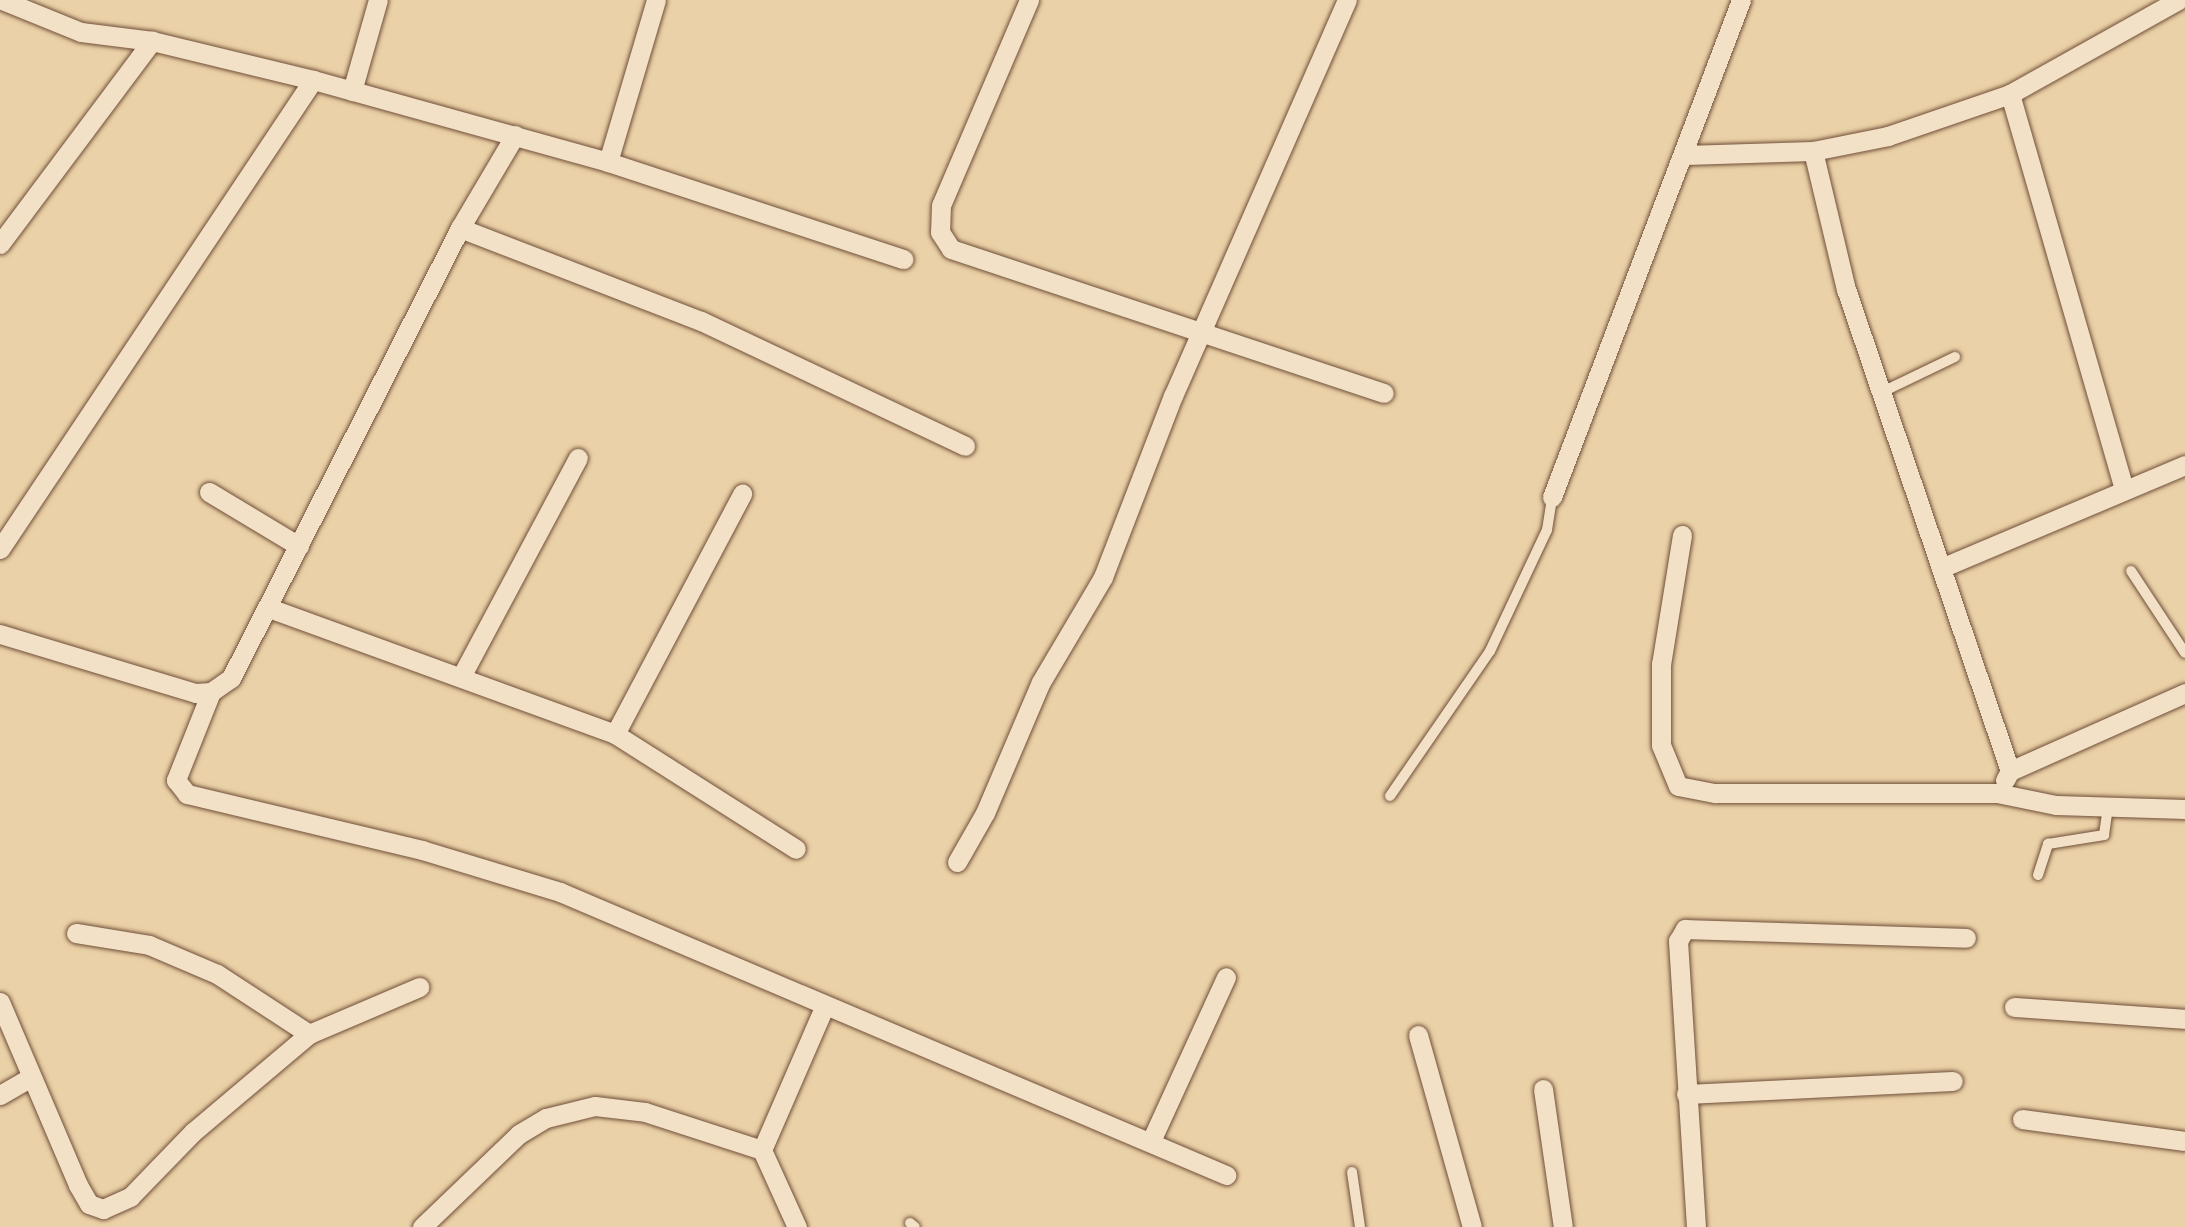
<!DOCTYPE html>
<html>
<head>
<meta charset="utf-8">
<style>
	body { margin:0 }
	#map { position:relative; width:2185px; height:1227px; overflow:hidden; background:#ebd1a7; font-family:Vollkorn,serif }
	div>[style] { position:absolute }
	[style*='--x'] { left:calc(var(--x)*1px); top:calc(var(--y)*1px); width:calc(var(--w)*1px); rotate:calc(var(--a)*1deg) }
	.roads { filter:drop-shadow(0 0 2px #704f39) drop-shadow(0 0 2px #704f39) }
	.lane>* { height:10px; margin:-5px; padding:0 5px; transform-origin:5px; border-radius:5px; background:#f2e1c6 }
	.street>* { height:19px; margin:-9.5px; padding:0 9.5px; transform-origin:9.5px; border-radius:9.5px; background:#f2e1c6 }
	span { translate:-50% -50%; white-space:nowrap; text-align:center; line-height:1.15; -webkit-text-stroke:5px #f2e1c6; paint-order:stroke }
</style>
</head>
<body>
<div id="map">
	<div class="roads">
		<div class="lane">
			<div style="--x:1882;--y:392;--w:81;--a:-25.6"></div>
			<div style="--x:2131;--y:571;--w:98;--a:56.6"></div>
			<div style="--x:1390;--y:796;--w:176;--a:-55.4"></div>
			<div style="--x:1490;--y:651;--w:134;--a:-64.8"></div>
			<div style="--x:1547;--y:530;--w:33;--a:-81"></div>
			<div style="--x:2038;--y:875;--w:33;--a:-72"></div>
			<div style="--x:2048;--y:844;--w:57;--a:-9.1"></div>
			<div style="--x:2104;--y:835;--w:28;--a:-82"></div>
			<div style="--x:1352;--y:1172;--w:56;--a:81.7"></div>
			<div style="--x:910;--y:1223;--w:6;--a:39"></div>
		</div>
		<div class="street">
			<div style="--x:2;--y:0;--w:85;--a:22.1"></div>
			<div style="--x:81;--y:32;--w:72;--a:7.2"></div>
			<div style="--x:152;--y:41;--w:166;--a:13.6"></div>
			<div style="--x:313;--y:80;--w:306;--a:15.5"></div>
			<div style="--x:608;--y:162;--w:311;--a:18.2"></div>
			<div style="--x:1029;--y:0;--w:223;--a:113.2"></div>
			<div style="--x:941;--y:205;--w:27;--a:92"></div>
			<div style="--x:940;--y:232;--w:20;--a:57"></div>
			<div style="--x:951;--y:249;--w:456;--a:18.4"></div>
			<div style="--x:352;--y:91;--w:95;--a:-74.1"></div>
			<div style="--x:2010;--y:94;--w:410;--a:73.9"></div>
			<div style="--x:1813;--y:151;--w:142;--a:76.6"></div>
			<div style="--x:1846;--y:289;--w:509;--a:71.21"></div>
			<div style="--x:1685;--y:155;--w:128;--a:-1.8"></div>
			<div style="--x:1813;--y:151;--w:76;--a:-11.3"></div>
			<div style="--x:1888;--y:136;--w:129;--a:-19"></div>
			<div style="--x:2010;--y:94;--w:193;--a:-29.2"></div>
			<div style="--x:608;--y:162;--w:169;--a:-73.5"></div>
			<div style="--x:460;--y:228;--w:258;--a:21.1"></div>
			<div style="--x:701;--y:321;--w:292;--a:25.3"></div>
			<div style="--x:0;--y:244;--w:254;--a:-53.2"></div>
			<div style="--x:209;--y:492;--w:105;--a:31"></div>
			<div style="--x:1552;--y:497;--w:532;--a:-69.18"></div>
			<div style="--x:1682;--y:535;--w:131;--a:99.2"></div>
			<div style="--x:1661;--y:664;--w:81;--a:90"></div>
			<div style="--x:1661;--y:745;--w:44;--a:67.5"></div>
			<div style="--x:1678;--y:786;--w:38;--a:11"></div>
			<div style="--x:1715;--y:793;--w:282;--a:0"></div>
			<div style="--x:1997;--y:793;--w:60;--a:11.5"></div>
			<div style="--x:2056;--y:805;--w:129;--a:1.8"></div>
			<div style="--x:0;--y:549;--w:564;--a:-56.28"></div>
			<div style="--x:1941;--y:568;--w:265;--a:-22.9"></div>
			<div style="--x:269;--y:608;--w:368;--a:20"></div>
			<div style="--x:615;--y:734;--w:214;--a:32.4"></div>
			<div style="--x:0;--y:634;--w:205;--a:16.8"></div>
			<div style="--x:196;--y:693;--w:15;--a:-4"></div>
			<div style="--x:211;--y:692;--w:24;--a:-35"></div>
			<div style="--x:231;--y:678;--w:505;--a:-63.03"></div>
			<div style="--x:460;--y:228;--w:108;--a:-59.4"></div>
			<div style="--x:462;--y:675;--w:246;--a:-61.9"></div>
			<div style="--x:211;--y:692;--w:95;--a:111.7"></div>
			<div style="--x:176;--y:780;--w:18;--a:52"></div>
			<div style="--x:187;--y:794;--w:242;--a:13.4"></div>
			<div style="--x:422;--y:850;--w:144;--a:16.9"></div>
			<div style="--x:560;--y:892;--w:724;--a:23.02"></div>
			<div style="--x:615;--y:734;--w:272;--a:-62.1"></div>
			<div style="--x:2005;--y:780;--w:10;--a:-61"></div>
			<div style="--x:2010;--y:771;--w:192;--a:-24"></div>
			<div style="--x:957;--y:862;--w:56;--a:-60.3"></div>
			<div style="--x:985;--y:813;--w:142;--a:-66.9"></div>
			<div style="--x:1041;--y:682;--w:122;--a:-59.4"></div>
			<div style="--x:1103;--y:577;--w:194;--a:-68.9"></div>
			<div style="--x:1173;--y:396;--w:433;--a:-66.3"></div>
			<div style="--x:76;--y:933;--w:74;--a:9.3"></div>
			<div style="--x:149;--y:945;--w:74;--a:23.1"></div>
			<div style="--x:217;--y:974;--w:110;--a:33.1"></div>
			<div style="--x:0;--y:1002;--w:199;--a:66.9"></div>
			<div style="--x:78;--y:1185;--w:22;--a:60"></div>
			<div style="--x:89;--y:1204;--w:15;--a:20"></div>
			<div style="--x:103;--y:1209;--w:30;--a:-24"></div>
			<div style="--x:130;--y:1197;--w:91;--a:-45.9"></div>
			<div style="--x:193;--y:1132;--w:152;--a:-40.2"></div>
			<div style="--x:309;--y:1034;--w:120;--a:-23.1"></div>
			<div style="--x:2014;--y:1007;--w:171;--a:4"></div>
			<div style="--x:1418;--y:1035;--w:199;--a:74.3"></div>
			<div style="--x:1543;--y:1089;--w:139;--a:81.8"></div>
			<div style="--x:1686;--y:1094;--w:267;--a:-2.8"></div>
			<div style="--x:0;--y:1095;--w:34;--a:-30"></div>
			<div style="--x:2022;--y:1119;--w:164;--a:7.7"></div>
			<div style="--x:1151;--y:1141;--w:180;--a:-65.4"></div>
			<div style="--x:762;--y:1150;--w:158;--a:-66.5"></div>
			<div style="--x:422;--y:1227;--w:134;--a:-43.8"></div>
			<div style="--x:519;--y:1134;--w:31;--a:-31"></div>
			<div style="--x:546;--y:1118;--w:50;--a:-13.8"></div>
			<div style="--x:595;--y:1106;--w:50;--a:6.8"></div>
			<div style="--x:645;--y:1112;--w:123;--a:18"></div>
			<div style="--x:762;--y:1150;--w:85;--a:65.6"></div>
			<div style="--x:1696;--y:1227;--w:287;--a:-93.6"></div>
			<div style="--x:1678;--y:941;--w:14;--a:-60"></div>
			<div style="--x:1685;--y:929;--w:281;--a:1.8"></div>
		</div>
	</div>
</div>
</body>
</html>
